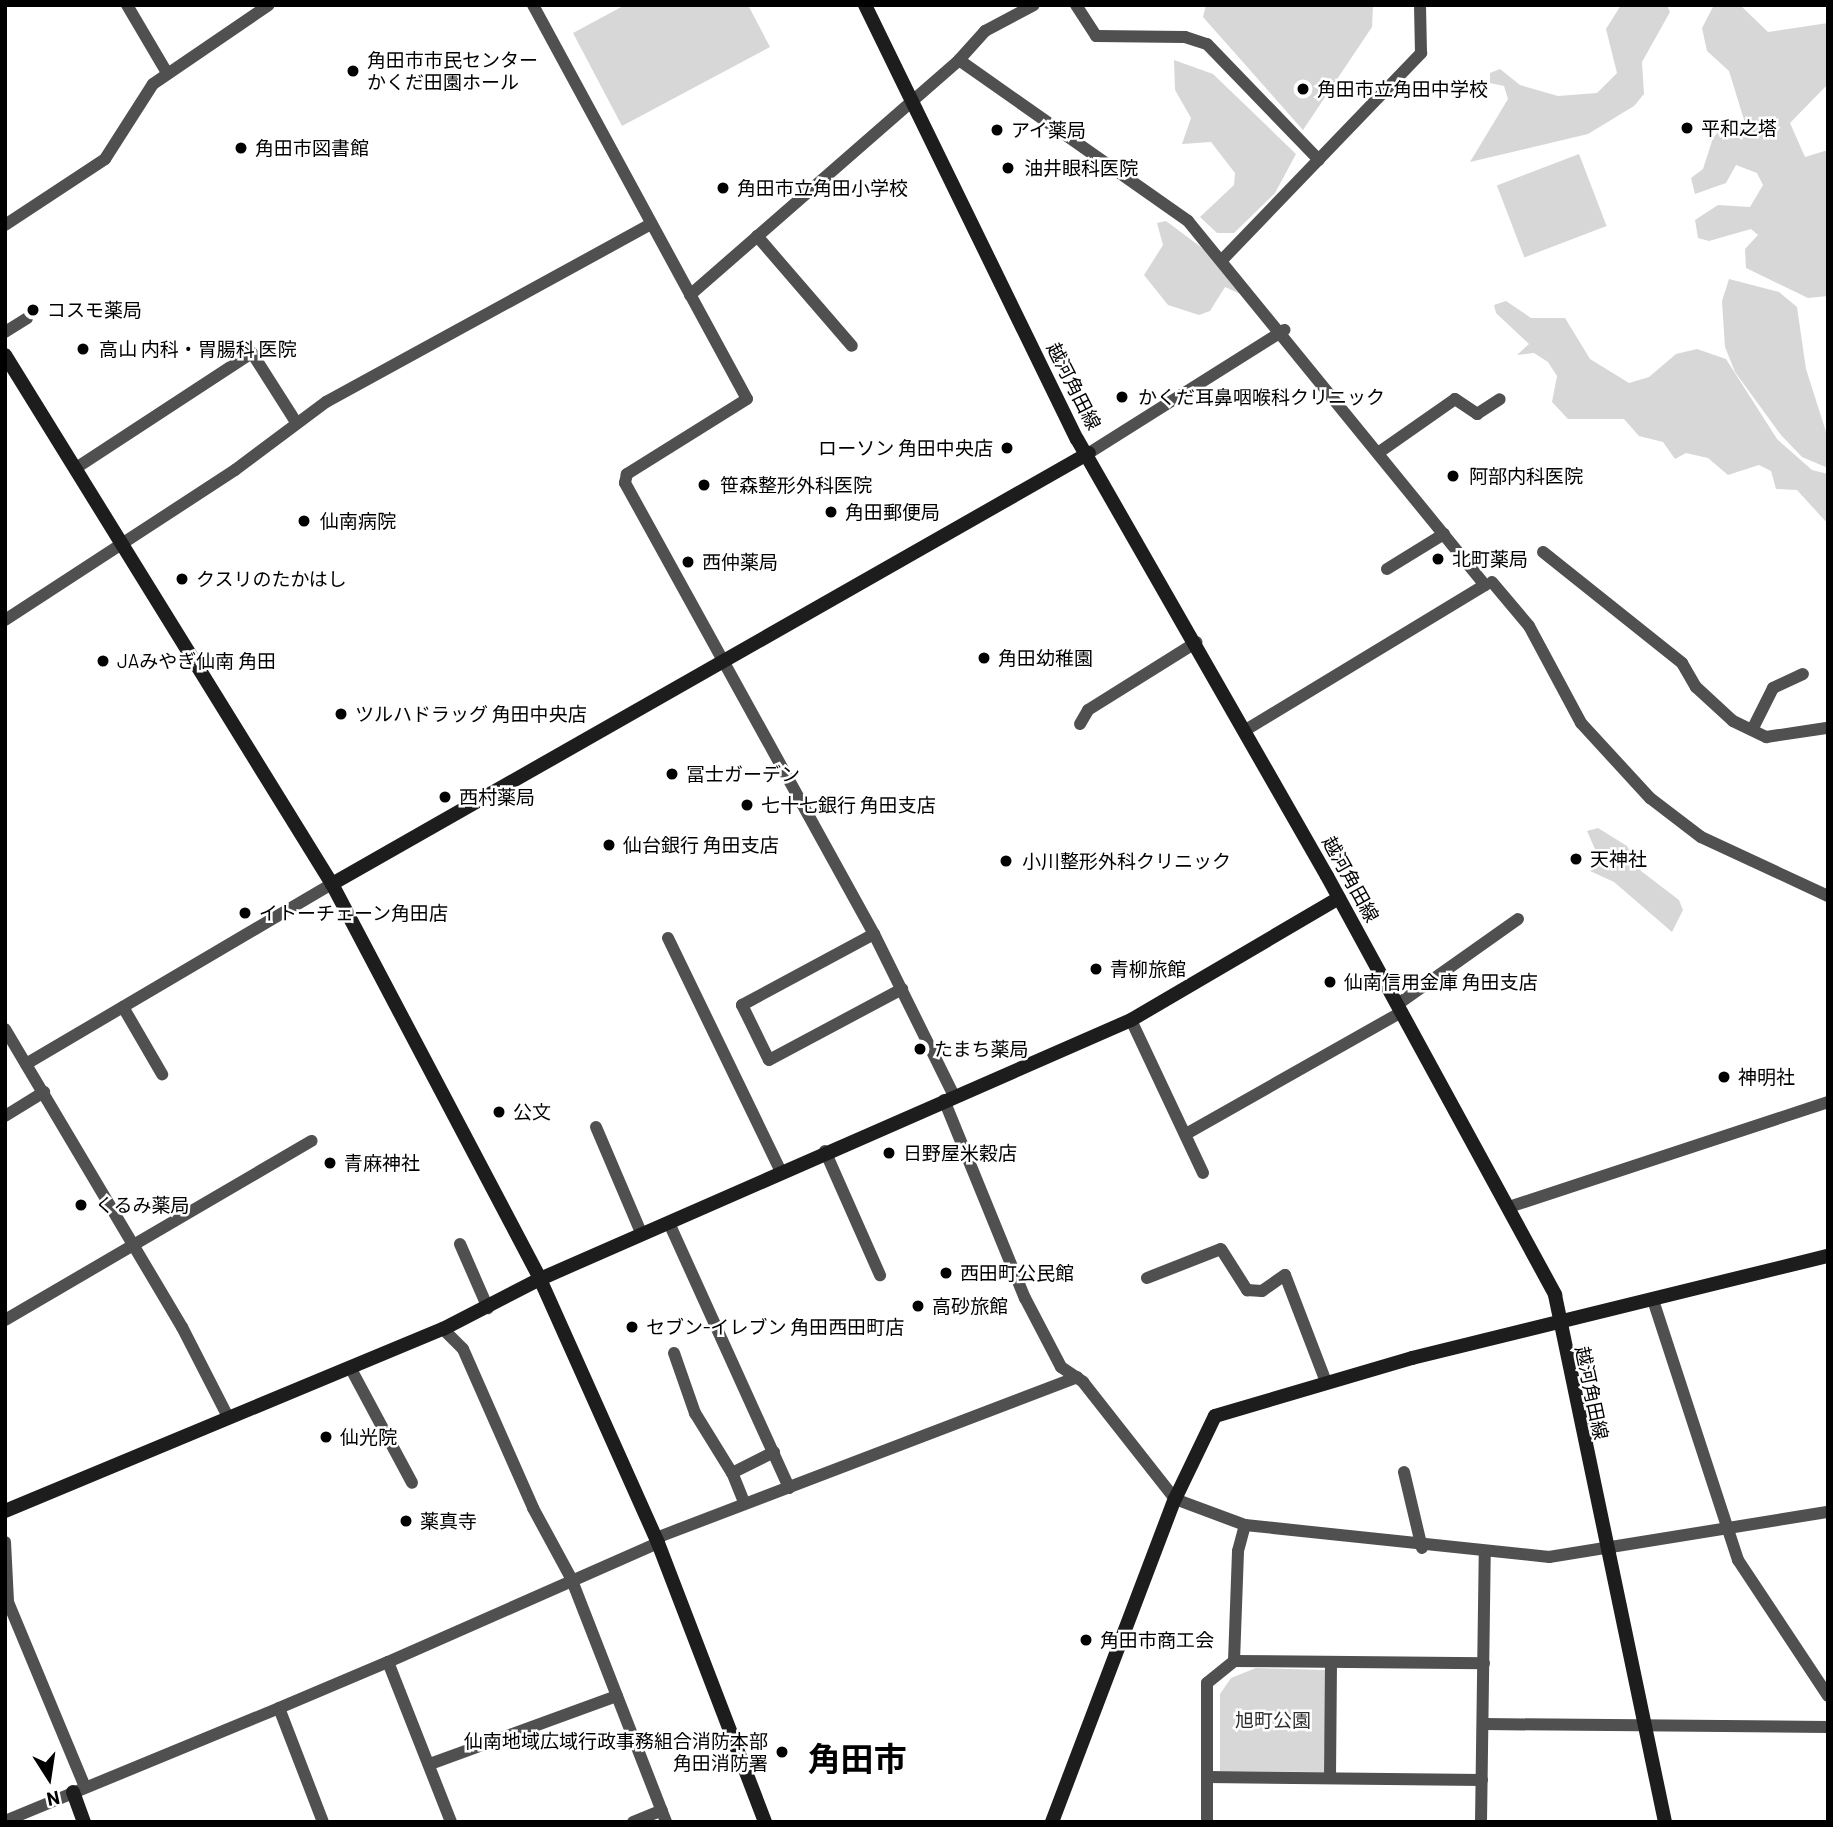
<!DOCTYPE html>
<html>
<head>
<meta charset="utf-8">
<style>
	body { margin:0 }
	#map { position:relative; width:1833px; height:1827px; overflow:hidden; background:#fff; font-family:Barlow,"Noto Sans JP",sans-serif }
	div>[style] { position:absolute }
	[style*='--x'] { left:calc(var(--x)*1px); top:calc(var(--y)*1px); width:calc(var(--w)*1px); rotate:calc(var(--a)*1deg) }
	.green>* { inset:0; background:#d7d7d7; transform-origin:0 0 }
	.street>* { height:12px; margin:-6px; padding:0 6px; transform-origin:6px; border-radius:6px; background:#505050 }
	.secondary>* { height:14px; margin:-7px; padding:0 7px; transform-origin:7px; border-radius:7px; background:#1d1d1d }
	.dots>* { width:19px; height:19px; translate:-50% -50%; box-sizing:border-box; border:4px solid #fff; border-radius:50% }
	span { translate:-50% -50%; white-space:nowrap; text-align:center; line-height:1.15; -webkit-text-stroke:5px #fff; paint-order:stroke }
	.poi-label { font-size:19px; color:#000 }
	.left { translate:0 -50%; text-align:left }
	.right { translate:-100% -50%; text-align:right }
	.street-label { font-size:19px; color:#000 }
	.park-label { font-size:19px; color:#2e2e2e }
	.town-label { font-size:33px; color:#000; font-weight:700 }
	.frame { position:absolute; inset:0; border:7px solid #000; pointer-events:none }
	.north { position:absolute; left:14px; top:1743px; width:70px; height:70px; -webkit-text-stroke:5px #fff; paint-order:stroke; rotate:168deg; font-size:19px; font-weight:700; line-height:28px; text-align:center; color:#000 }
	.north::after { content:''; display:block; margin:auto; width:24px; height:32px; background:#000; clip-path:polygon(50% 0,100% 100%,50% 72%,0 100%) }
</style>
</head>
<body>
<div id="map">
	<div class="green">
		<div style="clip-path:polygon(625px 5px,748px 5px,770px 47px,622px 126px,573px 33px)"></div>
		<div style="clip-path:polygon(1206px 5px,1373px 5px,1372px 27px,1303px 130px,1203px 17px)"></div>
		<div style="clip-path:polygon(1621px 5px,1667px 5px,1670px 12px,1642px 62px,1644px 94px,1634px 106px,1588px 134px,1470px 162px,1508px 99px,1504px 86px,1490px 83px,1490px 73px,1500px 69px,1520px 85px,1558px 96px,1597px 93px,1617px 73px,1606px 29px)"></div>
		<div style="clip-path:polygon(1714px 5px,1740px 5px,1768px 32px,1828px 23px,1828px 84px,1790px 123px,1805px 157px,1828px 150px,1828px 296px,1808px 298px,1746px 268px,1745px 249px,1758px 235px,1751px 229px,1709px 241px,1698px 238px,1695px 220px,1718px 205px,1750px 207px,1763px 185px,1757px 173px,1736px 165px,1726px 183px,1695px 194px,1691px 178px,1703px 169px,1713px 138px,1723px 126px,1745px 123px,1729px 71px,1707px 51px,1702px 28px)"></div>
		<div style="clip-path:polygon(1174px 60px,1213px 74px,1296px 154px,1275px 193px,1234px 233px,1217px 233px,1200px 217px,1234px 185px,1235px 173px,1211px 142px,1182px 144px,1191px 118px,1175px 90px)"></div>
		<div style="left:1579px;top:154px;width:77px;height:88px;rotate:69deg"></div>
		<div style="clip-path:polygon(1166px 221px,1225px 265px,1249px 298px,1225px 287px,1210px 311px,1199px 315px,1168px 305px,1144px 275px,1163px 245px,1157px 223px)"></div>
		<div style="clip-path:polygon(1729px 279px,1779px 292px,1797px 307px,1806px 369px,1828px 438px,1828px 468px,1802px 457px,1781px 435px,1735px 372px,1725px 347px,1722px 301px)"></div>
		<div style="clip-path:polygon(1506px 301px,1531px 318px,1565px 318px,1590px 359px,1629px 383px,1649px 377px,1676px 354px,1697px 349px,1726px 359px,1777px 439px,1812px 470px,1828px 474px,1828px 524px,1797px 490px,1776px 489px,1771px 471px,1759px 465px,1728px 475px,1708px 458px,1686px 453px,1675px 459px,1663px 442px,1639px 436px,1624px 419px,1568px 419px,1552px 402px,1557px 376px,1548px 362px,1534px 353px,1517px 355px,1529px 344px,1496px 313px,1494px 305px)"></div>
		<div style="clip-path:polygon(1598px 828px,1627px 846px,1641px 871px,1679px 900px,1683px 910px,1672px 932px,1614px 882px,1590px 871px,1598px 856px,1587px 831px)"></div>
		<div style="clip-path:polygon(1256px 1668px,1327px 1670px,1324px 1772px,1220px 1771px,1220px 1694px,1231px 1678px)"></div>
	</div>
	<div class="street">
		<div style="--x:127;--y:5;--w:79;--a:59.5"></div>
		<div style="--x:533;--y:5;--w:448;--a:61.5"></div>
		<div style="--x:747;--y:399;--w:142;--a:148"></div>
		<div style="--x:627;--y:474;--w:9;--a:103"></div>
		<div style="--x:625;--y:483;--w:515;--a:61.1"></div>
		<div style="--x:874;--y:934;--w:181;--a:63.7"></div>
		<div style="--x:1076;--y:5;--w:37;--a:57"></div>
		<div style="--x:1096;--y:36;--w:89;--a:0.6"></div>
		<div style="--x:1185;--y:37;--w:23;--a:18"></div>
		<div style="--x:1207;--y:44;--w:161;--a:46"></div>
		<div style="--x:959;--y:60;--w:39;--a:-48"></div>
		<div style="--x:985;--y:31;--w:55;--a:-28"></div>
		<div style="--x:5;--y:225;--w:120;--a:-33.4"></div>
		<div style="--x:105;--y:159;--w:89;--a:-57.4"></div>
		<div style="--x:153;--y:84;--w:140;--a:-34.3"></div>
		<div style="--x:757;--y:236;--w:145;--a:49.2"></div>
		<div style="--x:1223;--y:259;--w:286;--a:-46.1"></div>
		<div style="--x:1421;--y:53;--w:48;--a:-91.2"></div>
		<div style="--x:690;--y:295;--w:357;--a:-41.1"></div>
		<div style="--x:959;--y:60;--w:280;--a:35.1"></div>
		<div style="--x:1188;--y:221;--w:470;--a:50.8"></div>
		<div style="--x:1485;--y:585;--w:282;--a:148.8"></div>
		<div style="--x:5;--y:332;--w:26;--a:-32"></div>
		<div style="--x:1089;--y:453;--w:231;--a:-32.2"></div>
		<div style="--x:1378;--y:453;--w:94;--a:-35"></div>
		<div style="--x:1455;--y:399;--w:27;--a:34"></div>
		<div style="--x:1477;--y:414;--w:27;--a:-33"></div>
		<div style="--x:76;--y:468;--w:210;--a:-33.2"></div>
		<div style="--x:252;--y:353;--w:82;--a:57.5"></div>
		<div style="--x:1543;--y:552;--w:178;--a:38.6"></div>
		<div style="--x:1682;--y:663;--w:28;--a:60"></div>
		<div style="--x:1696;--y:687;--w:50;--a:42.6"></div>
		<div style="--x:1733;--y:721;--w:37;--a:26"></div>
		<div style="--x:1766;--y:737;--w:61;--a:-8.5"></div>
		<div style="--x:1387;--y:569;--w:67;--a:-31.6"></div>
		<div style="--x:1492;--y:582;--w:57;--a:49.9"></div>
		<div style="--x:1529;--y:626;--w:110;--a:61.8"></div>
		<div style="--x:1581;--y:723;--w:102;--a:47.4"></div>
		<div style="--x:1650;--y:798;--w:64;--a:37.4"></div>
		<div style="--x:1701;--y:837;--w:140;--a:24.9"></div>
		<div style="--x:5;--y:620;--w:275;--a:-33.1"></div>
		<div style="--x:235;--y:470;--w:114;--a:-36.8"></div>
		<div style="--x:326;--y:402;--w:371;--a:-28.7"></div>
		<div style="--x:1080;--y:724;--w:16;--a:-60"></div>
		<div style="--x:1088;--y:710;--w:128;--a:-32"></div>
		<div style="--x:1752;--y:730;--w:47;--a:-63.4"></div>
		<div style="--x:1773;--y:688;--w:33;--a:-25"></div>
		<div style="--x:874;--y:934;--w:150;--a:151.7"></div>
		<div style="--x:742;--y:1005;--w:61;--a:63.9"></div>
		<div style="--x:769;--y:1060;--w:151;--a:-28.1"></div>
		<div style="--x:668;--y:938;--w:260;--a:64.2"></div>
		<div style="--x:1398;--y:1004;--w:147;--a:-35.3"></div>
		<div style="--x:123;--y:1007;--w:78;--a:59.8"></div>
		<div style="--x:1131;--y:1020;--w:169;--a:64.8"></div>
		<div style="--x:5;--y:1029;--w:347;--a:59.3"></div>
		<div style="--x:182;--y:1327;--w:99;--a:62.9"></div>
		<div style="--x:26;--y:1064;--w:355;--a:-30.5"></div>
		<div style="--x:944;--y:1100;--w:214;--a:67.8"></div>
		<div style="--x:1025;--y:1298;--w:78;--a:62.4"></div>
		<div style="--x:1061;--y:1367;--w:27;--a:34"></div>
		<div style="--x:1083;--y:1382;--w:149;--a:51.8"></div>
		<div style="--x:1175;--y:1499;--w:75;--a:20.4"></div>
		<div style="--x:5;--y:1116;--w:46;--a:-31.6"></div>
		<div style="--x:596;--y:1127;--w:117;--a:66.9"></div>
		<div style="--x:1186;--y:1134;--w:248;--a:-29.5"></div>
		<div style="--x:825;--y:1151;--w:136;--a:66.1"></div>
		<div style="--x:1509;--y:1207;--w:336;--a:-18.2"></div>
		<div style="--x:669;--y:1223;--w:291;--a:65.6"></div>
		<div style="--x:460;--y:1244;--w:70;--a:66.4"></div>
		<div style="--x:1147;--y:1278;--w:79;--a:-21.4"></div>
		<div style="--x:1221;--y:1249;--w:49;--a:57.6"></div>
		<div style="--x:1247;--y:1290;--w:15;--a:4"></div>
		<div style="--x:1262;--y:1291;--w:28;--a:-35"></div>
		<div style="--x:1285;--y:1275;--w:115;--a:69"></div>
		<div style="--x:1653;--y:1300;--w:274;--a:71.9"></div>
		<div style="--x:1738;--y:1560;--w:163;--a:56.5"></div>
		<div style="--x:5;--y:1320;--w:355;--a:-30.3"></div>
		<div style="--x:443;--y:1329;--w:28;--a:45"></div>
		<div style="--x:463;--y:1349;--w:174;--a:66.2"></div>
		<div style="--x:533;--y:1508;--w:80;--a:61.5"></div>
		<div style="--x:571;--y:1578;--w:262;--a:68.7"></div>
		<div style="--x:674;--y:1353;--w:64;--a:70.7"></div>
		<div style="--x:695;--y:1413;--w:70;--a:58.3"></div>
		<div style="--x:351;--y:1369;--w:129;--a:61.8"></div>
		<div style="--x:1404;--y:1472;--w:78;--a:76.7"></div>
		<div style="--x:744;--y:1502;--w:31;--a:-112"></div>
		<div style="--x:732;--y:1473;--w:47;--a:-26.6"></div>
		<div style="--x:656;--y:1538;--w:451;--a:-20.9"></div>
		<div style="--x:5;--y:1542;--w:60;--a:87.1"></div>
		<div style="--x:8;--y:1602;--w:200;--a:67.4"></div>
		<div style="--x:1234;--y:1661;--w:250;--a:0.5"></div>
		<div style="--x:388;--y:1662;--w:295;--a:-23.8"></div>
		<div style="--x:279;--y:1708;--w:118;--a:-22.9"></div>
		<div style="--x:388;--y:1662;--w:172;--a:68.5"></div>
		<div style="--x:1483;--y:1724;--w:345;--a:0.5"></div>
		<div style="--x:430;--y:1764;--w:199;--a:-20"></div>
		<div style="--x:1207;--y:1777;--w:275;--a:0.6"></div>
		<div style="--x:1330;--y:1777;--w:114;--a:-89.5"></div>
		<div style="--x:5;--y:1821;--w:296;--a:-22.4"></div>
		<div style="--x:279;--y:1708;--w:122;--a:68.9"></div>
		<div style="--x:633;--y:1822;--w:31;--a:-22"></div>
		<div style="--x:1207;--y:1822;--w:139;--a:-90"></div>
		<div style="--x:1207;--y:1683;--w:35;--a:-39"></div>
		<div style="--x:1234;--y:1661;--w:110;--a:-87.9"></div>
		<div style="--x:1238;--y:1551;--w:27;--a:-75"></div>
		<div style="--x:1245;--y:1525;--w:306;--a:6"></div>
		<div style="--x:1549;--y:1557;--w:283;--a:-9.2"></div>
		<div style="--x:1481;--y:1822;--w:271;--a:-89.2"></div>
	</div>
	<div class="secondary">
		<div style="--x:865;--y:5;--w:483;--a:64"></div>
		<div style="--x:1077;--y:439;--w:503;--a:60.23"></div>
		<div style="--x:1327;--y:876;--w:477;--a:61.4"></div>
		<div style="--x:1555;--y:1295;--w:538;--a:78.21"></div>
		<div style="--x:5;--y:355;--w:622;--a:58.28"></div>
		<div style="--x:332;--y:884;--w:446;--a:62.2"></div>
		<div style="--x:540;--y:1279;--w:289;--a:65.9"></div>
		<div style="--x:658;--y:1543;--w:299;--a:69"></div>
		<div style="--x:332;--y:884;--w:871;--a:-29.66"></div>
		<div style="--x:5;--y:1511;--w:474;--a:-22.6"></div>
		<div style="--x:443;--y:1329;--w:109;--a:-27.3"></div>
		<div style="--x:540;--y:1279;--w:645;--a:-23.66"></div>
		<div style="--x:1131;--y:1020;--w:241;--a:-30.4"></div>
		<div style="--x:73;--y:1792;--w:32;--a:70"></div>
		<div style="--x:1052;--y:1822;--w:346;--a:-69.2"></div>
		<div style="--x:1175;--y:1499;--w:92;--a:-64.3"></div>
		<div style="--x:1215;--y:1416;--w:205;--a:-16.4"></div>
		<div style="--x:1412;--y:1358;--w:428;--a:-13.8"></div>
	</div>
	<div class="dots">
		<div style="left:353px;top:71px;background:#000"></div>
		<div style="left:1303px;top:89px;background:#000"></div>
		<div style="left:1687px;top:128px;background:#000"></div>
		<div style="left:997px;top:130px;background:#000"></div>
		<div style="left:241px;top:148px;background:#000"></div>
		<div style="left:1008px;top:168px;background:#000"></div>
		<div style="left:723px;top:188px;background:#000"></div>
		<div style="left:33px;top:310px;background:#000"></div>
		<div style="left:83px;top:349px;background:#000"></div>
		<div style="left:1122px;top:397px;background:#000"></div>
		<div style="left:1007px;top:448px;background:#000"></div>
		<div style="left:1453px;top:476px;background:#000"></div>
		<div style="left:704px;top:485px;background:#000"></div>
		<div style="left:831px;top:512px;background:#000"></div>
		<div style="left:304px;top:521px;background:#000"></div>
		<div style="left:1438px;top:559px;background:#000"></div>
		<div style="left:688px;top:562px;background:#000"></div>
		<div style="left:182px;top:579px;background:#000"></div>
		<div style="left:984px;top:658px;background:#000"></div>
		<div style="left:103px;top:661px;background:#000"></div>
		<div style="left:341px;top:714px;background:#000"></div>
		<div style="left:672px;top:774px;background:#000"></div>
		<div style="left:445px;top:797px;background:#000"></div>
		<div style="left:747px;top:805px;background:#000"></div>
		<div style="left:609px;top:845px;background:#000"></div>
		<div style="left:1576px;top:859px;background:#000"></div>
		<div style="left:1006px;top:861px;background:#000"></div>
		<div style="left:245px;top:913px;background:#000"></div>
		<div style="left:1096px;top:969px;background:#000"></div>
		<div style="left:1330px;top:982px;background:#000"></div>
		<div style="left:920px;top:1049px;background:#000"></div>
		<div style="left:1724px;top:1077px;background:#000"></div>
		<div style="left:499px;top:1112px;background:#000"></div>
		<div style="left:889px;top:1153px;background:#000"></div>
		<div style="left:330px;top:1163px;background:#000"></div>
		<div style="left:81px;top:1205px;background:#000"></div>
		<div style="left:946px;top:1273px;background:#000"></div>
		<div style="left:918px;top:1306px;background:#000"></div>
		<div style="left:632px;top:1327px;background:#000"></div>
		<div style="left:326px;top:1437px;background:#000"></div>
		<div style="left:406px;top:1521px;background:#000"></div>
		<div style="left:1086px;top:1640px;background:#000"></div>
		<div style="left:782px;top:1752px;background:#000"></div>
	</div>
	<div class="poi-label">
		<span class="left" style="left:367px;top:71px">角田市市民センター<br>かくだ田園ホール</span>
		<span class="left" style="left:1317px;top:89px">角田市立角田中学校</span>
		<span class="left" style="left:1701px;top:128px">平和之塔</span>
		<span class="left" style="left:1011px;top:130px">アイ薬局</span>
		<span class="left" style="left:255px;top:148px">角田市図書館</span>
		<span class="left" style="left:1024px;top:168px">油井眼科医院</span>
		<span class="left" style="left:737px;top:188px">角田市立角田小学校</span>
		<span class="left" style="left:47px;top:310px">コスモ薬局</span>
		<span class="left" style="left:99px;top:349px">高山 内科・胃腸科 医院</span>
		<span class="left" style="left:1138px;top:397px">かくだ耳鼻咽喉科クリニック</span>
		<span class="right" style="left:993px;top:448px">ローソン 角田中央店</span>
		<span class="left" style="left:1469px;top:476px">阿部内科医院</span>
		<span class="left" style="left:720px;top:485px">笹森整形外科医院</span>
		<span class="left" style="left:845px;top:512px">角田郵便局</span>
		<span class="left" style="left:320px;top:521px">仙南病院</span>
		<span class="left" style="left:1452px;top:559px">北町薬局</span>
		<span class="left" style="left:702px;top:562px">西仲薬局</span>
		<span class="left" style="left:196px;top:579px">クスリのたかはし</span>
		<span class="left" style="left:998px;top:658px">角田幼稚園</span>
		<span class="left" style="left:117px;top:661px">JAみやぎ仙南 角田</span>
		<span class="left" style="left:355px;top:714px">ツルハドラッグ 角田中央店</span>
		<span class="left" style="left:686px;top:774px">冨士ガーデン</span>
		<span class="left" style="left:459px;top:797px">西村薬局</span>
		<span class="left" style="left:761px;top:805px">七十七銀行 角田支店</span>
		<span class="left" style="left:623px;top:845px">仙台銀行 角田支店</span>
		<span class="left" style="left:1590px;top:859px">天神社</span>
		<span class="left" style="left:1022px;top:861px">小川整形外科クリニック</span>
		<span class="left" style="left:259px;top:913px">イトーチェーン角田店</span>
		<span class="left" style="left:1110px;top:969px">青柳旅館</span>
		<span class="left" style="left:1344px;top:982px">仙南信用金庫 角田支店</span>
		<span class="left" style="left:934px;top:1049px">たまち薬局</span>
		<span class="left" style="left:1738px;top:1077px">神明社</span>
		<span class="left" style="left:513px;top:1112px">公文</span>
		<span class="left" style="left:903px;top:1153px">日野屋米穀店</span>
		<span class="left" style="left:344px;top:1163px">青麻神社</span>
		<span class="left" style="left:95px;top:1205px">くるみ薬局</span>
		<span class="left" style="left:960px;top:1273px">西田町公民館</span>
		<span class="left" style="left:932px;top:1306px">高砂旅館</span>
		<span class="left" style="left:646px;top:1327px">セブン-イレブン 角田西田町店</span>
		<span class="left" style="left:340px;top:1437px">仙光院</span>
		<span class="left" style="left:420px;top:1521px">薬真寺</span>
		<span class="left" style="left:1100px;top:1640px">角田市商工会</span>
		<span class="right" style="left:768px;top:1752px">仙南地域広域行政事務組合消防本部<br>角田消防署</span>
	</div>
	<div class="street-label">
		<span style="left:1074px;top:386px;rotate:63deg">越河角田線</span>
		<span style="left:1351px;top:879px;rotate:61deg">越河角田線</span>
		<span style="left:1592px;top:1393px;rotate:78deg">越河角田線</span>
	</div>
	<div class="park-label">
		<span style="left:1273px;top:1720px">旭町公園</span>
	</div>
	<div class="town-label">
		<span style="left:857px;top:1759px">角田市</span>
	</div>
	<div class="frame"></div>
	<div class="north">N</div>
</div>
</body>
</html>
